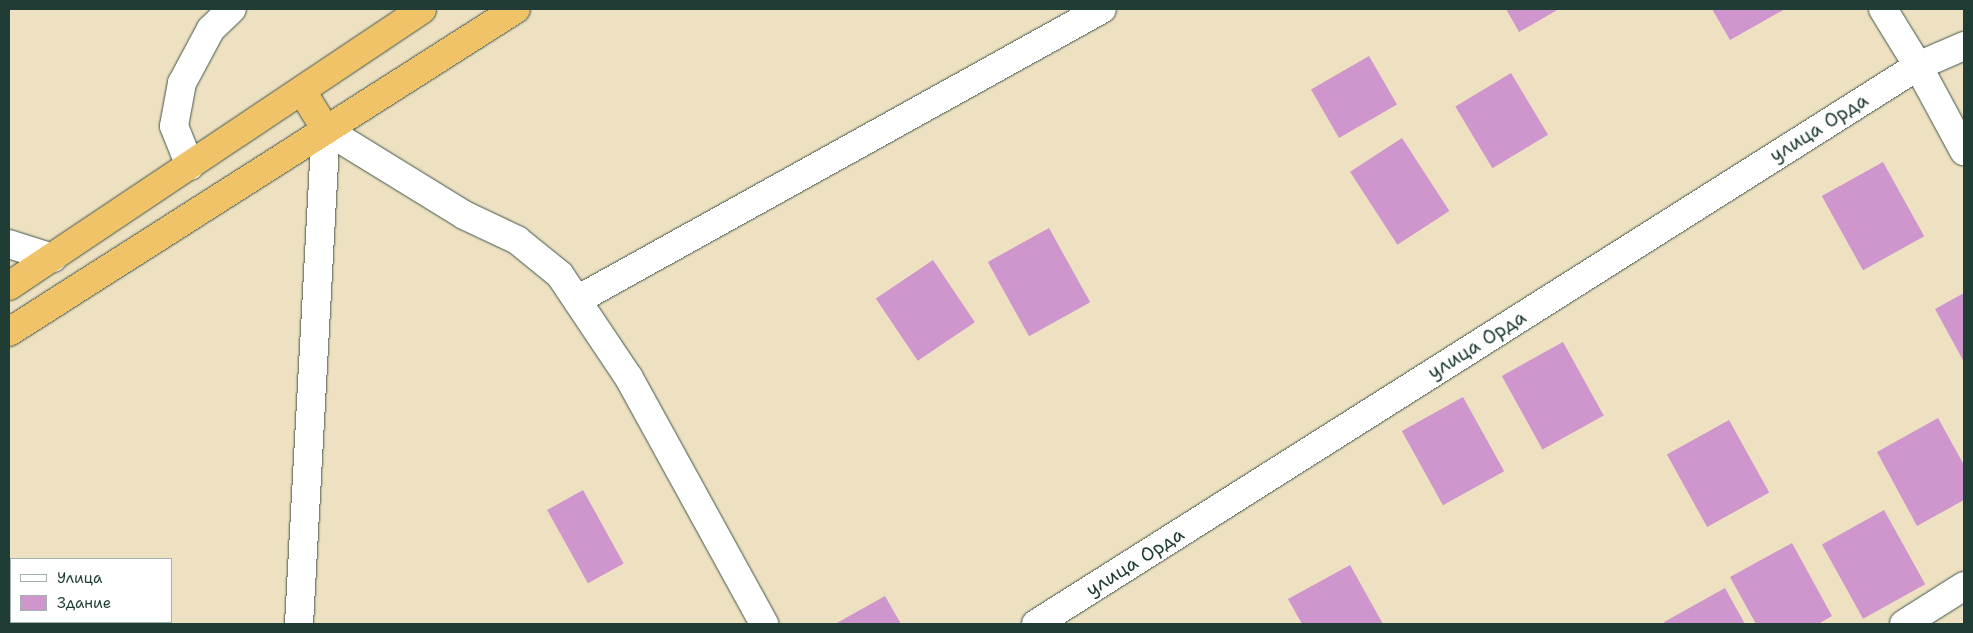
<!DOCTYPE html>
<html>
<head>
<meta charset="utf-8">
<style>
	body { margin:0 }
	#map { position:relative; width:1973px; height:633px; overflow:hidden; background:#eee1c2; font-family:"Shantell Sans",sans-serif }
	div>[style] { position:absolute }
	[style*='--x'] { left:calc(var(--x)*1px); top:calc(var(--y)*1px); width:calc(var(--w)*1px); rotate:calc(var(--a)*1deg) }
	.building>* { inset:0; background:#cf96ce; transform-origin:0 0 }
	.roads { filter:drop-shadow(0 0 1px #3e5649) drop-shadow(0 0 1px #3e5649) }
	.minor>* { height:28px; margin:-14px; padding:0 14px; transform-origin:14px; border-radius:14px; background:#fff }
	.highway>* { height:28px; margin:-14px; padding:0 14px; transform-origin:14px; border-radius:14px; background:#f1c369 }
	span { translate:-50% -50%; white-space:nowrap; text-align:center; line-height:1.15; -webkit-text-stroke:5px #fff; paint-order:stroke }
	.street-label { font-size:19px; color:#1f3d34 }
	.frame { position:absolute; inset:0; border:10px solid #1f3d34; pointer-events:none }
	.legend { position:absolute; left:10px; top:558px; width:162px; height:65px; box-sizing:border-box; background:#fff; border:1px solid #a5b1ae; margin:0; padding:6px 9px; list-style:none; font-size:15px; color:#1f3d34 }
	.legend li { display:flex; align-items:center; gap:10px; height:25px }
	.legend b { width:25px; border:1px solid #a5b1ae }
</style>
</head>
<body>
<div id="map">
	<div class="building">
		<div style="clip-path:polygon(1506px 9px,1559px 9px,1519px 32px)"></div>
		<div style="clip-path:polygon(1712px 9px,1785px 9px,1730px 40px)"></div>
		<div style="left:1369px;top:56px;width:56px;height:67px;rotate:60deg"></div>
		<div style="left:1511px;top:73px;width:72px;height:65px;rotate:59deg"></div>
		<div style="left:1402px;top:138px;width:87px;height:62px;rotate:57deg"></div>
		<div style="left:1883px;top:162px;width:85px;height:70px;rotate:61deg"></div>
		<div style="left:1049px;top:228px;width:85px;height:70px;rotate:61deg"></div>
		<div style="left:933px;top:260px;width:75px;height:69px;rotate:56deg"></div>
		<div style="clip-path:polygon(1964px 293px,1964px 362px,1935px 309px)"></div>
		<div style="left:1563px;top:342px;width:84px;height:70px;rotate:61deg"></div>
		<div style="left:1463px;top:397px;width:85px;height:70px;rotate:61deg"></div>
		<div style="clip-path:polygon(1938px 418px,1964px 465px,1964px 500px,1917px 526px,1877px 452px)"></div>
		<div style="left:1729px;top:420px;width:83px;height:71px;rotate:61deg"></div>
		<div style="left:583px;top:490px;width:84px;height:41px;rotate:61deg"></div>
		<div style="left:1884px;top:510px;width:85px;height:71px;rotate:61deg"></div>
		<div style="clip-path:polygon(1792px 543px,1832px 616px,1818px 624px,1756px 624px,1730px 577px)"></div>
		<div style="clip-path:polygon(1350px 565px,1383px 624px,1302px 624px,1288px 599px)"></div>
		<div style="clip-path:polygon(1725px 588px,1745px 624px,1665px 624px,1664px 622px)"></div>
		<div style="clip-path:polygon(885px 596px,901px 624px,835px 624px)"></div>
	</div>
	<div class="roads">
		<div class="minor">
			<div style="--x:1964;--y:46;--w:50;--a:156.5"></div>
			<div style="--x:1918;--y:66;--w:97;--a:61.6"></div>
			<div style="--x:190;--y:166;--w:43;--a:-111.8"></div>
			<div style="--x:174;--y:126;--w:44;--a:-79.5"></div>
			<div style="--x:182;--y:83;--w:61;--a:-61.8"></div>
			<div style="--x:211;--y:29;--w:29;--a:-44"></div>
			<div style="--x:9;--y:244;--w:46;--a:17.7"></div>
			<div style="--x:577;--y:300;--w:600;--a:-29"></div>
			<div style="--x:299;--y:624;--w:495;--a:-86.9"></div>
			<div style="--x:326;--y:130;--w:162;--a:31.6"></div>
			<div style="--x:464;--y:215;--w:59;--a:25.3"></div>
			<div style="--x:517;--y:240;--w:55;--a:39.1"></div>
			<div style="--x:560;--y:275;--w:124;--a:56.2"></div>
			<div style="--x:629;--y:378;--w:281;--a:61.2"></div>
			<div style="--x:1036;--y:624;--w:1044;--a:-32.32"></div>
			<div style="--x:1918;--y:66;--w:67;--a:-121.6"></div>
			<div style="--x:1904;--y:624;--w:71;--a:-32.3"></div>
		</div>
		<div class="highway">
			<div style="--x:302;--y:91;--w:46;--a:58.4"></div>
			<div style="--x:9;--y:286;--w:497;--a:-33.8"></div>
			<div style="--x:9;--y:332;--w:601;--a:-32.5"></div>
		</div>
	</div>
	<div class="street-label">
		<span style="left:1819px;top:128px;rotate:-32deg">улица Орда</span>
		<span style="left:1477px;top:345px;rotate:-32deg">улица Орда</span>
		<span style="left:1135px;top:562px;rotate:-32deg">улица Орда</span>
	</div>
	<div class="frame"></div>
	<ul class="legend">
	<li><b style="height:6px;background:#fff"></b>Улица</li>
	<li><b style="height:14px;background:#cf96ce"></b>Здание</li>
	</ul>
</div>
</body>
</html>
